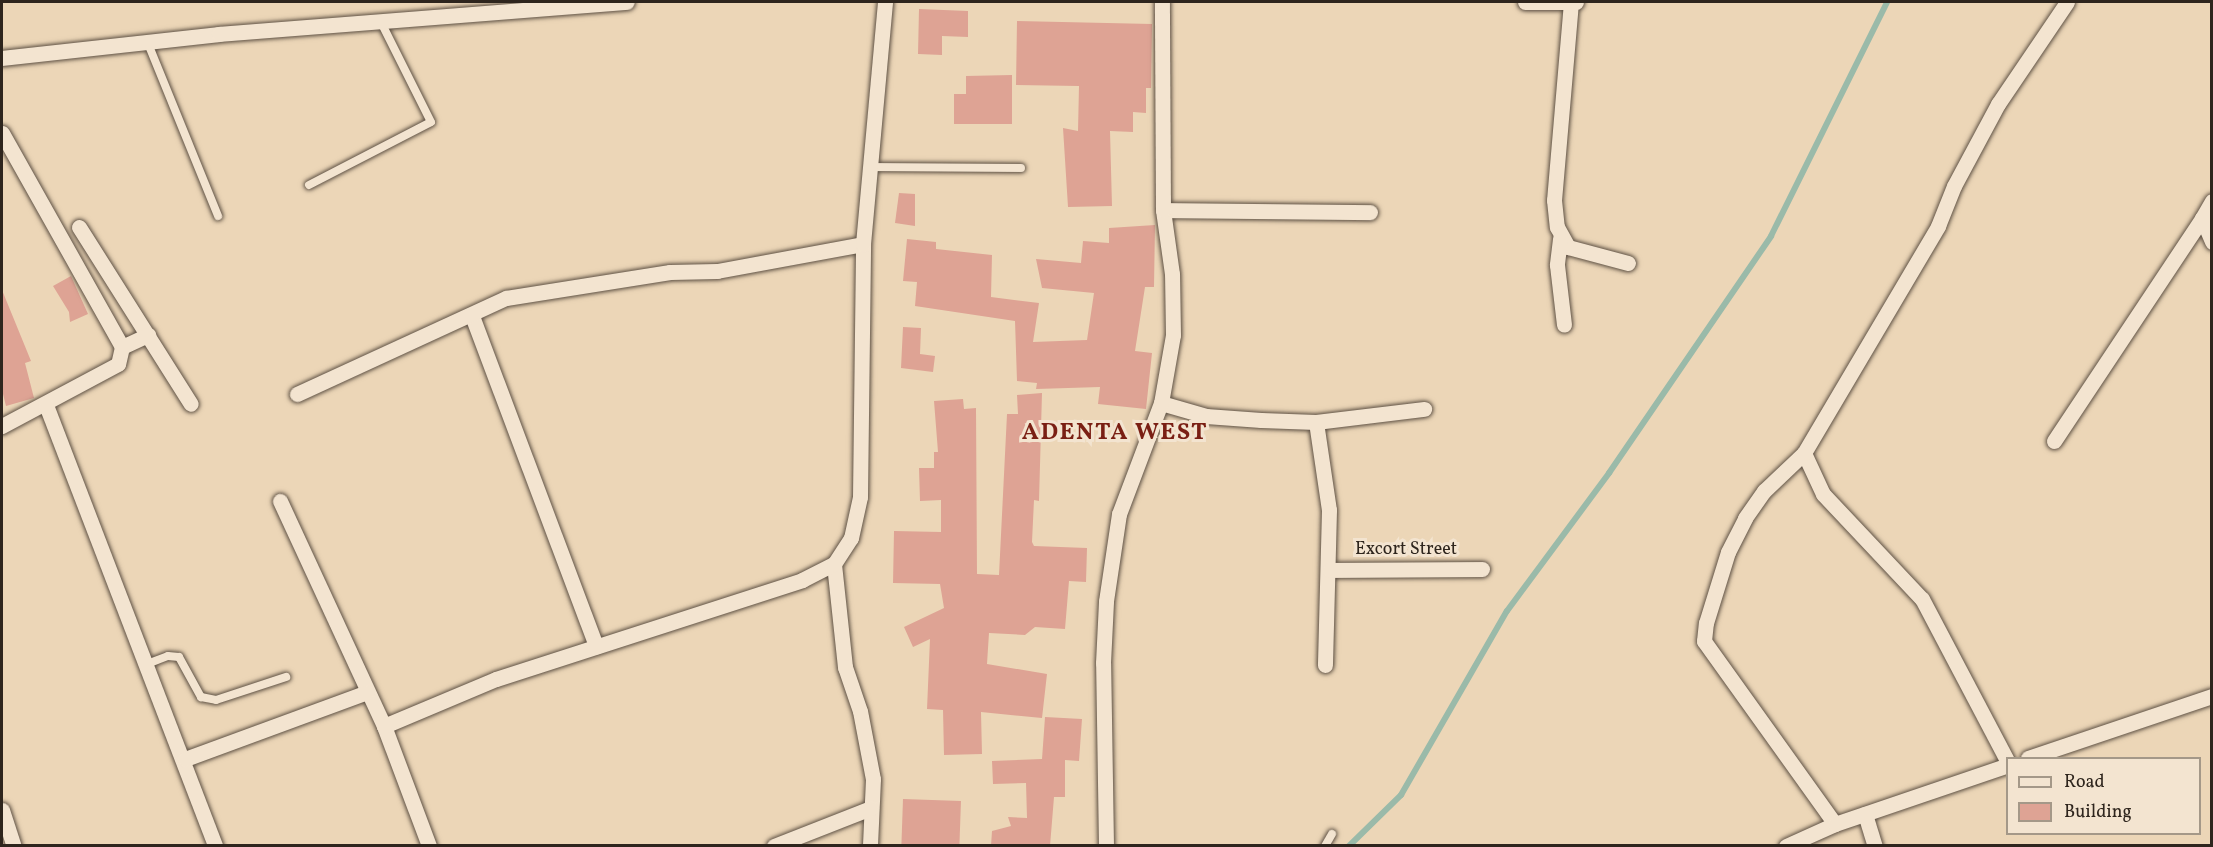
<!DOCTYPE html>
<html>
<head>
<meta charset="utf-8">
<style>
	body { margin:0 }
	#map { position:relative; width:2213px; height:847px; overflow:hidden; background:#ecd6b7; font-family:Vollkorn,serif }
	div>[style] { position:absolute }
	[style*='--x'] { left:calc(var(--x)*1px); top:calc(var(--y)*1px); width:calc(var(--w)*1px); rotate:calc(var(--a)*1deg) }
	.stream>* { height:6px; margin:-3px; padding:0 3px; transform-origin:3px; border-radius:3px; background:#9abaa9 }
	.building>* { inset:0; background:#dea394; transform-origin:0 0 }
	.roads { filter:drop-shadow(0 0 2px #5e5144) drop-shadow(0 0 2px #5e5144) }
	.lane>* { height:8px; margin:-4px; padding:0 4px; transform-origin:4px; border-radius:4px; background:#f3e4d0 }
	.street>* { height:15px; margin:-7.5px; padding:0 7.5px; transform-origin:7.5px; border-radius:7.5px; background:#f3e4d0 }
	span { translate:-50% -50%; white-space:nowrap; text-align:center; line-height:1.15; -webkit-text-stroke:6px #f3e4d0; paint-order:stroke }
	.street-label { font-size:18px; color:#2e251d }
	.district-label { font-size:24px; color:#7a1f14; font-weight:700; letter-spacing:1.5px }
	.frame { position:absolute; inset:0; border:3px solid #2e251d; pointer-events:none }
	.legend { position:absolute; left:2006px; top:757px; width:195px; height:78px; box-sizing:border-box; background:#f3e4d0; border:2px solid #a49888; margin:0; padding:8px 10px; list-style:none; font-size:18px; color:#2e251d }
	.legend li { display:flex; align-items:center; gap:12px; height:30px }
	.legend b { width:30px; border:2px solid #a49888 }
</style>
</head>
<body>
<div id="map">
	<div class="stream">
		<div style="--x:1349;--y:846;--w:73;--a:-44.4"></div>
		<div style="--x:1401;--y:795;--w:212;--a:-60.1"></div>
		<div style="--x:1507;--y:611;--w:172;--a:-53.5"></div>
		<div style="--x:1609;--y:473;--w:287;--a:-55.6"></div>
		<div style="--x:1771;--y:236;--w:261;--a:-63.6"></div>
	</div>
	<div class="building">
		<div style="clip-path:polygon(919px 9px,968px 11px,968px 37px,942px 36px,942px 55px,918px 54px)"></div>
		<div style="clip-path:polygon(1017px 21px,1152px 24px,1151px 88px,1146px 88px,1146px 113px,1133px 112px,1133px 132px,1110px 131px,1112px 206px,1068px 207px,1063px 128px,1078px 131px,1079px 86px,1016px 85px)"></div>
		<div style="clip-path:polygon(1012px 75px,1012px 124px,954px 124px,954px 94px,966px 94px,966px 76px)"></div>
		<div style="clip-path:polygon(899px 193px,915px 194px,915px 226px,895px 223px)"></div>
		<div style="clip-path:polygon(1155px 225px,1154px 287px,1145px 287px,1135px 351px,1152px 353px,1146px 409px,1098px 404px,1100px 387px,1036px 389px,1037px 383px,1017px 381px,1015px 321px,915px 306px,917px 282px,903px 281px,907px 239px,936px 242px,936px 249px,992px 255px,991px 297px,1039px 303px,1033px 342px,1087px 340px,1094px 293px,1042px 288px,1036px 259px,1081px 263px,1083px 241px,1109px 243px,1109px 228px)"></div>
		<div style="clip-path:polygon(71px 276px,88px 314px,70px 322px,69px 312px,53px 286px)"></div>
		<div style="clip-path:polygon(2px 290px,31px 361px,25px 363px,34px 398px,6px 406px,2px 390px)"></div>
		<div style="clip-path:polygon(903px 327px,921px 328px,920px 354px,935px 356px,933px 372px,901px 368px)"></div>
		<div style="clip-path:polygon(1042px 393px,1039px 501px,1034px 500px,1032px 542px,1034px 546px,1087px 548px,1086px 582px,1069px 581px,1065px 629px,1035px 627px,1025px 635px,989px 633px,987px 664px,1047px 674px,1042px 718px,981px 712px,982px 754px,944px 755px,943px 710px,927px 709px,930px 639px,913px 647px,904px 627px,944px 608px,940px 584px,893px 583px,894px 531px,941px 532px,941px 500px,920px 501px,919px 468px,934px 468px,934px 452px,938px 452px,934px 401px,963px 399px,964px 409px,976px 408px,977px 574px,999px 575px,1007px 414px,1018px 414px,1017px 395px)"></div>
		<div style="clip-path:polygon(1045px 717px,1082px 719px,1079px 761px,1065px 760px,1065px 797px,1054px 797px,1050px 846px,991px 846px,992px 831px,1011px 826px,1008px 817px,1027px 818px,1026px 783px,993px 784px,992px 761px,1042px 759px)"></div>
		<div style="left:903px;top:799px;width:58px;height:47px;rotate:2deg"></div>
	</div>
	<div class="roads">
		<div class="lane">
			<div style="--x:147;--y:41;--w:189;--a:67.9"></div>
			<div style="--x:869;--y:167;--w:152;--a:0.4"></div>
			<div style="--x:309;--y:185;--w:137;--a:-27.3"></div>
			<div style="--x:431;--y:122;--w:110;--a:-116.6"></div>
			<div style="--x:147;--y:664;--w:22;--a:-21"></div>
			<div style="--x:168;--y:656;--w:11;--a:5"></div>
			<div style="--x:179;--y:657;--w:46;--a:61.2"></div>
			<div style="--x:201;--y:697;--w:15;--a:11"></div>
			<div style="--x:216;--y:700;--w:74;--a:-18.2"></div>
			<div style="--x:1325;--y:846;--w:14;--a:-60"></div>
		</div>
		<div class="street">
			<div style="--x:1525;--y:2;--w:51;--a:0"></div>
			<div style="--x:1571;--y:2;--w:199;--a:94.9"></div>
			<div style="--x:1554;--y:200;--w:27;--a:84"></div>
			<div style="--x:1557;--y:227;--w:23;--a:61"></div>
			<div style="--x:1568;--y:247;--w:62;--a:14.9"></div>
			<div style="--x:2;--y:58;--w:218;--a:-6.3"></div>
			<div style="--x:219;--y:34;--w:409;--a:-4.5"></div>
			<div style="--x:2;--y:133;--w:245;--a:60.7"></div>
			<div style="--x:122;--y:347;--w:17;--a:103"></div>
			<div style="--x:118;--y:364;--w:132;--a:151.9"></div>
			<div style="--x:2212;--y:201;--w:20;--a:120"></div>
			<div style="--x:2202;--y:218;--w:26;--a:67"></div>
			<div style="--x:1163;--y:210;--w:207;--a:0.6"></div>
			<div style="--x:79;--y:227;--w:209;--a:57.7"></div>
			<div style="--x:1560;--y:239;--w:26;--a:97"></div>
			<div style="--x:1557;--y:265;--w:60;--a:83.3"></div>
			<div style="--x:472;--y:316;--w:353;--a:69.4"></div>
			<div style="--x:122;--y:347;--w:29;--a:-25"></div>
			<div style="--x:297;--y:394;--w:230;--a:-24.7"></div>
			<div style="--x:506;--y:298;--w:166;--a:-9"></div>
			<div style="--x:670;--y:272;--w:47;--a:-1.2"></div>
			<div style="--x:717;--y:271;--w:148;--a:-10.5"></div>
			<div style="--x:1161;--y:403;--w:47;--a:16.1"></div>
			<div style="--x:1206;--y:416;--w:55;--a:4.2"></div>
			<div style="--x:1261;--y:420;--w:55;--a:2.1"></div>
			<div style="--x:1316;--y:422;--w:109;--a:-6.9"></div>
			<div style="--x:46;--y:405;--w:472;--a:69"></div>
			<div style="--x:1316;--y:422;--w:89;--a:81.6"></div>
			<div style="--x:1329;--y:510;--w:155;--a:91.5"></div>
			<div style="--x:2054;--y:441;--w:268;--a:-56.4"></div>
			<div style="--x:1804;--y:453;--w:45;--a:65.1"></div>
			<div style="--x:1823;--y:494;--w:144;--a:46.7"></div>
			<div style="--x:1922;--y:599;--w:184;--a:62.2"></div>
			<div style="--x:280;--y:501;--w:248;--a:65.2"></div>
			<div style="--x:384;--y:726;--w:128;--a:69.4"></div>
			<div style="--x:834;--y:564;--w:104;--a:83.9"></div>
			<div style="--x:845;--y:667;--w:46;--a:71.2"></div>
			<div style="--x:860;--y:711;--w:69;--a:79.2"></div>
			<div style="--x:873;--y:779;--w:67;--a:92.6"></div>
			<div style="--x:1330;--y:570;--w:152;--a:-0.4"></div>
			<div style="--x:384;--y:726;--w:121;--a:-22.8"></div>
			<div style="--x:496;--y:679;--w:322;--a:-17.9"></div>
			<div style="--x:802;--y:580;--w:36;--a:-27"></div>
			<div style="--x:834;--y:564;--w:31;--a:-57"></div>
			<div style="--x:851;--y:538;--w:42;--a:-77.6"></div>
			<div style="--x:860;--y:497;--w:253;--a:-89.3"></div>
			<div style="--x:863;--y:244;--w:243;--a:-84.8"></div>
			<div style="--x:2028;--y:758;--w:194;--a:-18.6"></div>
			<div style="--x:185;--y:759;--w:194;--a:-20.2"></div>
			<div style="--x:2;--y:810;--w:38;--a:72"></div>
			<div style="--x:1865;--y:814;--w:34;--a:73"></div>
			<div style="--x:1835;--y:824;--w:225;--a:-125.6"></div>
			<div style="--x:1704;--y:641;--w:18;--a:-84"></div>
			<div style="--x:1706;--y:623;--w:74;--a:-72.8"></div>
			<div style="--x:1728;--y:552;--w:38;--a:-63"></div>
			<div style="--x:1745;--y:518;--w:33;--a:-55"></div>
			<div style="--x:1764;--y:491;--w:55;--a:-43.5"></div>
			<div style="--x:1804;--y:453;--w:264;--a:-59.4"></div>
			<div style="--x:1938;--y:226;--w:43;--a:-68.2"></div>
			<div style="--x:1954;--y:186;--w:93;--a:-61.8"></div>
			<div style="--x:1998;--y:104;--w:123;--a:-55.9"></div>
			<div style="--x:774;--y:846;--w:104;--a:-21.4"></div>
			<div style="--x:1106;--y:846;--w:183;--a:-90.9"></div>
			<div style="--x:1103;--y:663;--w:62;--a:-87.2"></div>
			<div style="--x:1106;--y:601;--w:88;--a:-81.5"></div>
			<div style="--x:1119;--y:514;--w:119;--a:-69.3"></div>
			<div style="--x:1161;--y:403;--w:69;--a:-80"></div>
			<div style="--x:1173;--y:335;--w:61;--a:-90.9"></div>
			<div style="--x:1172;--y:274;--w:65;--a:-98"></div>
			<div style="--x:1163;--y:210;--w:208;--a:-90.3"></div>
			<div style="--x:1786;--y:846;--w:54;--a:-24.2"></div>
			<div style="--x:1835;--y:824;--w:183;--a:-18.8"></div>
		</div>
	</div>
	<div class="street-label">
		<span style="left:1406px;top:550px">Excort Street</span>
	</div>
	<div class="district-label">
		<span style="left:1115px;top:434px">ADENTA WEST</span>
	</div>
	<div class="frame"></div>
	<ul class="legend">
	<li><b style="height:8px;background:#f3e4d0"></b>Road</li>
	<li><b style="height:16px;background:#dea394"></b>Building</li>
	</ul>
</div>
</body>
</html>
